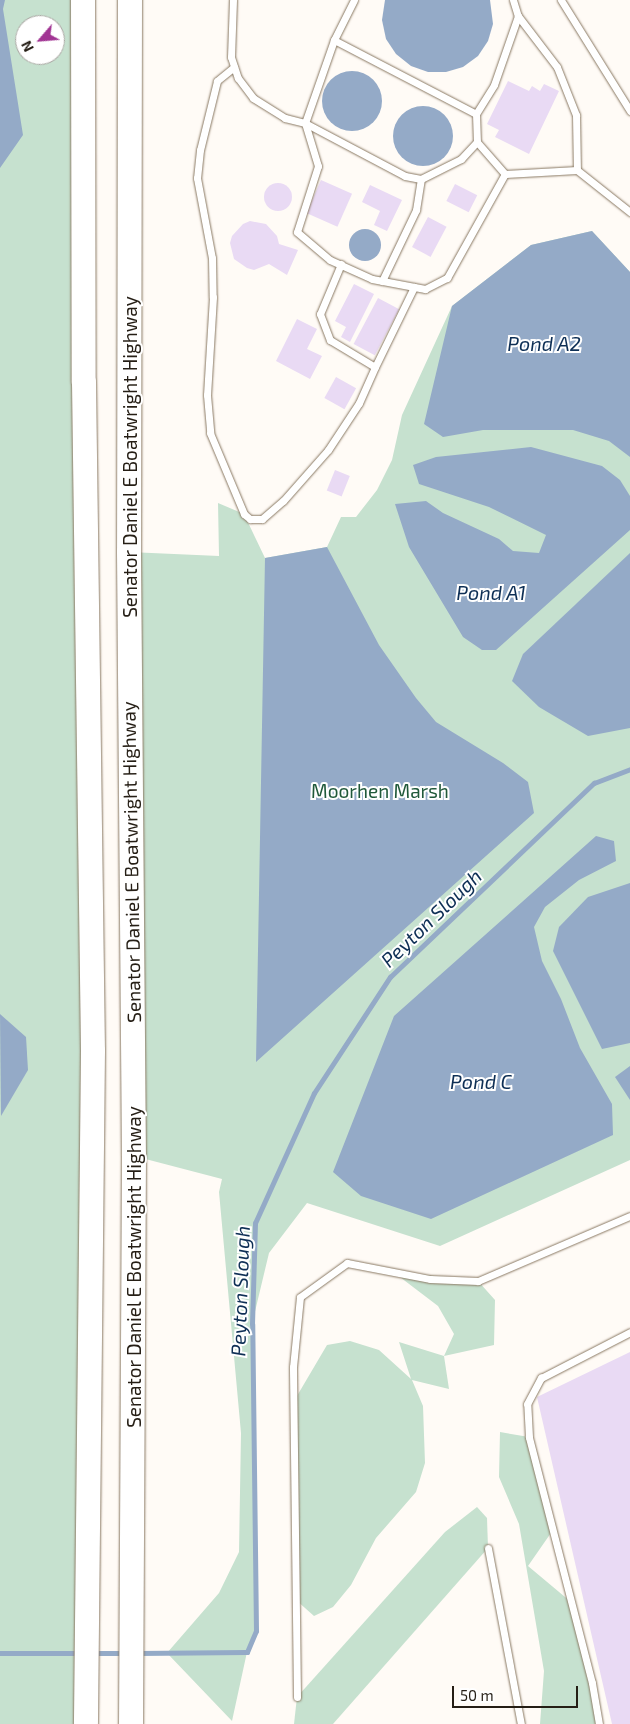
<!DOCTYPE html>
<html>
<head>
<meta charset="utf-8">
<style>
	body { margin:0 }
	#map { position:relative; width:630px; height:1724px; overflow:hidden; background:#fffbf6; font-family:"Exo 2",sans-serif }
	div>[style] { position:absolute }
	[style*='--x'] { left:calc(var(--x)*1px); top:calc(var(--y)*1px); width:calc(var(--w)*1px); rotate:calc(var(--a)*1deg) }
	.green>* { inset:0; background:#c6e1cf }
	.water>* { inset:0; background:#94aac7 }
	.round { border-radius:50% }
	.stream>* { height:5px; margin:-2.5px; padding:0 2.5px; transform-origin:2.5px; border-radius:2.5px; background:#94aac7 }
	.building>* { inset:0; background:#e9daf4; transform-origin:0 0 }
	.roads { filter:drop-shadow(0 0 1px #8a7963) drop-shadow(0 0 1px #8a7963) }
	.service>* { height:7px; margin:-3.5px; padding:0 3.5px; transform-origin:3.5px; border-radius:3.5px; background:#fff }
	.motorway>* { height:24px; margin:-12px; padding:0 12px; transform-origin:12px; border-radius:12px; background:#fff }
	span { translate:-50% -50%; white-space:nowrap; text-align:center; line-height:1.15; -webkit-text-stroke:4px #fff; paint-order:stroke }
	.street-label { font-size:19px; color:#251e15 }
	.park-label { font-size:19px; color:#20593a }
	.water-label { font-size:20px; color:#0e2f55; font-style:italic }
	.north { position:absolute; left:15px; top:15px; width:50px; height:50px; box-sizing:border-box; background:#fff; border:1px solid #a8a5a1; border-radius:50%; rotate:243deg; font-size:14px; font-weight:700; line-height:20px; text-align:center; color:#251e15 }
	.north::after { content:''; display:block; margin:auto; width:18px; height:22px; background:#a13493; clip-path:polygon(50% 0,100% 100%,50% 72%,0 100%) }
	.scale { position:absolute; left:452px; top:1686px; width:126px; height:22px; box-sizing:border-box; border:2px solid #251e15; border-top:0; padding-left:6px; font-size:15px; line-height:18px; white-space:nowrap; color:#251e15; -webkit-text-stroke:4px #fff; paint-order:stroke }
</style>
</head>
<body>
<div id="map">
	<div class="green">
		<div style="clip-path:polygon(evenodd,0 0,83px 0,86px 1724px,0 1724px,0 0,25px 25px,55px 25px,55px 55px,25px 55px,25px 25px)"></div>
		<div style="clip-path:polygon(592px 231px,630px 272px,630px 1160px,440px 1246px,307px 1203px,269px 1253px,252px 1324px,256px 1631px,247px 1652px,232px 1721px,167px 1653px,219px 1593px,239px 1552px,241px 1433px,219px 1192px,222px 1179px,134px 1156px,129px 552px,219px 556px,218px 503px,244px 514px,265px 558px,327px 547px,341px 517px,356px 517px,377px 490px,392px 460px,402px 415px,452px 306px,531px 245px)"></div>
		<div style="clip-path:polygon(392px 1271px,478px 1281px,495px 1300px,494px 1345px,444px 1356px,449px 1389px,412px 1380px,423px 1406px,425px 1463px,416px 1492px,376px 1538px,351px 1585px,333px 1607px,314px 1616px,296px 1600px,294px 1401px,327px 1345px,350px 1341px,379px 1350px,411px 1379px,399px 1342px,444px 1356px,454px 1334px,438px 1306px)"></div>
		<div style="clip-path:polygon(500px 1432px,529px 1437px,553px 1530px,528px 1566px,571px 1602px,599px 1724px,540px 1724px,544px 1671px,519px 1524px,499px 1477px)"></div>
		<div style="clip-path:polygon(477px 1507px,487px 1518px,488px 1548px,333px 1724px,294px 1724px,297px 1697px,445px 1532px)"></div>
	</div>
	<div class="water">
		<div style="clip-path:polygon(0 0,5px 0,3px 9px,23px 135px,0 168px)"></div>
		<div style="clip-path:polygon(385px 0,490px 0,493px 24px,488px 41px,478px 56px,463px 67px,446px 72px,428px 72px,411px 66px,396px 54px,386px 39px,382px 20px)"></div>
		<div class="round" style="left:322px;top:71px;width:60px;height:60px"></div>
		<div class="round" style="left:393px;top:106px;width:60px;height:60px"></div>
		<div class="round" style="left:349px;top:229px;width:32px;height:32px"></div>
		<div style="clip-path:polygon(592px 231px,630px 272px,630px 457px,609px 441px,573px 430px,483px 430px,443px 437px,424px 424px,452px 306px,531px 245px)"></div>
		<div style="clip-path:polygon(531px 447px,602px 466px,620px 480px,630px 496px,630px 530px,496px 650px,482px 650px,463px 637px,409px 547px,395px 504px,426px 501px,443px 513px,499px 539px,513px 551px,539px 553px,546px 535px,489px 507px,419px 484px,413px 465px,436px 457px)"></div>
		<div style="clip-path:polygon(327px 547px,379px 645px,416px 698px,436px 722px,503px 763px,528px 782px,534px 813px,256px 1062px,265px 558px)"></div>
		<div style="clip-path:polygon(630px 553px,630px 728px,588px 736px,539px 707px,512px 681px,523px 654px)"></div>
		<div style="clip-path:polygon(596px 836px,614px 841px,616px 861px,579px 880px,545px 907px,534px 927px,542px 961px,561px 999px,580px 1048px,612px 1104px,613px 1135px,431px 1219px,361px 1196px,333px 1172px,394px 1016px)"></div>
		<div style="clip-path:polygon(630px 883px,630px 1043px,602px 1049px,553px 951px,559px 927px,588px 897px)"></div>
		<div style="clip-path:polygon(0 1014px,26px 1037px,28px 1070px,1px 1116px)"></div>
		<div style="clip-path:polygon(630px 1066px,630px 1100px,615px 1077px)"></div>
	</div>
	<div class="stream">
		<div style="--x:0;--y:1653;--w:82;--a:0"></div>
		<div style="--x:93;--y:1653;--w:31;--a:0"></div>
		<div style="--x:138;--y:1653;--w:109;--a:-0.5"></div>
		<div style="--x:247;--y:1652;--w:23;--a:-67"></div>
		<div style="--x:256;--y:1631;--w:307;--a:-90.7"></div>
		<div style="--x:252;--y:1324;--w:101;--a:-88.3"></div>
		<div style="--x:255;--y:1223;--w:143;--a:-65.6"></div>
		<div style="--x:314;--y:1093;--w:139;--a:-56.8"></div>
		<div style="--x:390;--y:977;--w:282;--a:-43.6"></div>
		<div style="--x:594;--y:783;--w:39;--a:-21"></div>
	</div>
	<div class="building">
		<div style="clip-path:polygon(508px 81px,529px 91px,532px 86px,540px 91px,544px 84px,559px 91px,529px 154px,495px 137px,499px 130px,487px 124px)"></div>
		<div style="left:321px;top:180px;width:34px;height:36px;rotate:24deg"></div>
		<div class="round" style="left:264px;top:183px;width:28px;height:28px"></div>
		<div style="left:455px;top:184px;width:25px;height:19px;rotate:27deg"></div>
		<div style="clip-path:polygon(370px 185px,402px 200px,387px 231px,374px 225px,380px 211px,362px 202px)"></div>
		<div style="left:428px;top:217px;width:21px;height:34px;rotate:28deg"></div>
		<div style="clip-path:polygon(250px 221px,266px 224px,277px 236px,279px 244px,298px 250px,287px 275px,269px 264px,254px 270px,247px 268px,234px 259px,230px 243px,232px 236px,243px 224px)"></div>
		<div style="clip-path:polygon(354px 284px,374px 294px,350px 342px,341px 337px,346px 327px,335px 321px)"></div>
		<div style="left:378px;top:298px;width:24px;height:52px;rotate:28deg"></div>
		<div style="clip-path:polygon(297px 319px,317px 329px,307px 349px,322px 356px,310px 379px,276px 361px)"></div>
		<div style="left:336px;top:377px;width:23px;height:24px;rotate:29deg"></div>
		<div style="left:335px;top:470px;width:16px;height:22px;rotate:22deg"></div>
		<div style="clip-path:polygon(630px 1352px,630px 1724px,612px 1724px,537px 1397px)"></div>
	</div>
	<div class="roads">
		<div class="service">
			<div style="--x:233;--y:0;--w:57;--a:92"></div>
			<div style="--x:231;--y:57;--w:22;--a:72"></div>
			<div style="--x:238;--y:78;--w:25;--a:53"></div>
			<div style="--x:253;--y:98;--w:38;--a:32"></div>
			<div style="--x:285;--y:118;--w:21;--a:14"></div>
			<div style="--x:305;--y:123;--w:88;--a:-70.7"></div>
			<div style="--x:354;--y:0;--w:45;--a:116.6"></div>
			<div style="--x:334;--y:40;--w:160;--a:27.5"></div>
			<div style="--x:513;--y:0;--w:17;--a:73"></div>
			<div style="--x:518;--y:16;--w:73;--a:109.2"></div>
			<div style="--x:494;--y:85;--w:34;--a:122"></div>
			<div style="--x:476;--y:114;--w:28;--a:88"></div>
			<div style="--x:477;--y:142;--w:43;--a:48.8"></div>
			<div style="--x:505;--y:174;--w:72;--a:-3.2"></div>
			<div style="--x:577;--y:170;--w:68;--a:38.4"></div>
			<div style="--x:561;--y:0;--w:131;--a:58.1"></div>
			<div style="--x:518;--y:16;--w:64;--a:52.6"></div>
			<div style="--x:557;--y:67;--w:52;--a:68.4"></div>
			<div style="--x:576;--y:115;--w:55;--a:89"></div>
			<div style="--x:234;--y:67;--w:22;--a:141"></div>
			<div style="--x:217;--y:81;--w:71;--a:103.8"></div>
			<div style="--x:200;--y:150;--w:28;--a:96"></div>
			<div style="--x:197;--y:178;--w:81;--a:79.4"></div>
			<div style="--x:212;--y:258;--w:39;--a:89"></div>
			<div style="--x:213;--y:297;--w:98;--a:93.5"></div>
			<div style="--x:207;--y:395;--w:38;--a:85"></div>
			<div style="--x:210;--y:433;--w:88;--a:67.2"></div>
			<div style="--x:244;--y:514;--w:8;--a:40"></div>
			<div style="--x:250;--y:519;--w:12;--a:0"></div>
			<div style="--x:262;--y:519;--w:28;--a:-41"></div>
			<div style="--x:283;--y:501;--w:68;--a:-48.6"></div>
			<div style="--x:328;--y:450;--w:56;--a:-56.6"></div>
			<div style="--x:359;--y:403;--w:39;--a:-66"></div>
			<div style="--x:305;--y:123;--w:45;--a:73.2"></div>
			<div style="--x:318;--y:166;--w:69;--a:107.7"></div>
			<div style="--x:297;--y:232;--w:43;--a:40.3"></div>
			<div style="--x:330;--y:260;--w:46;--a:24.3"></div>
			<div style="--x:372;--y:279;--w:54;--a:10.7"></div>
			<div style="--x:425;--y:289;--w:25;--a:-27"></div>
			<div style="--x:447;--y:278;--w:119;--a:-60.9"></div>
			<div style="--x:305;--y:123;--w:113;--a:27.9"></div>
			<div style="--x:405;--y:176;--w:16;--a:11"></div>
			<div style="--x:421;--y:179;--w:45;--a:-26.6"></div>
			<div style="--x:461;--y:159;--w:23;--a:-47"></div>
			<div style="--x:341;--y:264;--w:54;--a:112.8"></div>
			<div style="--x:320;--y:314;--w:28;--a:69"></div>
			<div style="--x:330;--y:340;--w:52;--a:31"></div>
			<div style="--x:375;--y:367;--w:89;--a:-64"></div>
			<div style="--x:382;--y:281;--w:79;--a:-64.4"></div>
			<div style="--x:416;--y:210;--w:31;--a:-81"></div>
			<div style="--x:488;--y:1548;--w:179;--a:79.4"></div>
			<div style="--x:297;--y:1697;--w:330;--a:-90.7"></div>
			<div style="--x:293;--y:1367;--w:70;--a:-84.3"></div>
			<div style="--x:300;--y:1297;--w:58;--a:-35.9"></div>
			<div style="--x:347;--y:1263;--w:85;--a:10.9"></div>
			<div style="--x:430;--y:1279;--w:48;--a:2.4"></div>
			<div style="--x:478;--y:1281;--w:165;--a:-23.2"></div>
			<div style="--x:599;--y:1724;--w:42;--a:-99.7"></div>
			<div style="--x:592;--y:1683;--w:254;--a:-104.4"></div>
			<div style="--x:529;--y:1437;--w:33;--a:-93"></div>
			<div style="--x:527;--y:1404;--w:30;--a:-62"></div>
			<div style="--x:541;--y:1378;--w:100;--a:-27.3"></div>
		</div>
		<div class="motorway">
			<div style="--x:83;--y:0;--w:382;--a:89.9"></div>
			<div style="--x:84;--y:382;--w:669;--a:89.23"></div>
			<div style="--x:93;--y:1051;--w:673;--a:90.6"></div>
			<div style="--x:130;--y:0;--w:552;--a:90.1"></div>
			<div style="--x:129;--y:552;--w:604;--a:89.53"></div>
			<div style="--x:134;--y:1156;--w:568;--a:90.3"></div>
		</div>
	</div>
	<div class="street-label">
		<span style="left:130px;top:457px;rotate:-90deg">Senator Daniel E Boatwright Highway</span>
		<span style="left:131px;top:862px;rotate:-91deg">Senator Daniel E Boatwright Highway</span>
		<span style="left:134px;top:1267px;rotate:-90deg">Senator Daniel E Boatwright Highway</span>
	</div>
	<div class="park-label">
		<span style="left:380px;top:791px">Moorhen Marsh</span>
	</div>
	<div class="water-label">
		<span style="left:544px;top:343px">Pond A2</span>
		<span style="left:491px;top:592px">Pond A1</span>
		<span style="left:431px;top:918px;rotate:-44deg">Peyton Slough</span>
		<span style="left:481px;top:1081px">Pond C</span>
		<span style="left:240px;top:1291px;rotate:-88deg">Peyton Slough</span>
	</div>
	<div class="north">N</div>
	<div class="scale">50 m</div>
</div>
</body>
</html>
